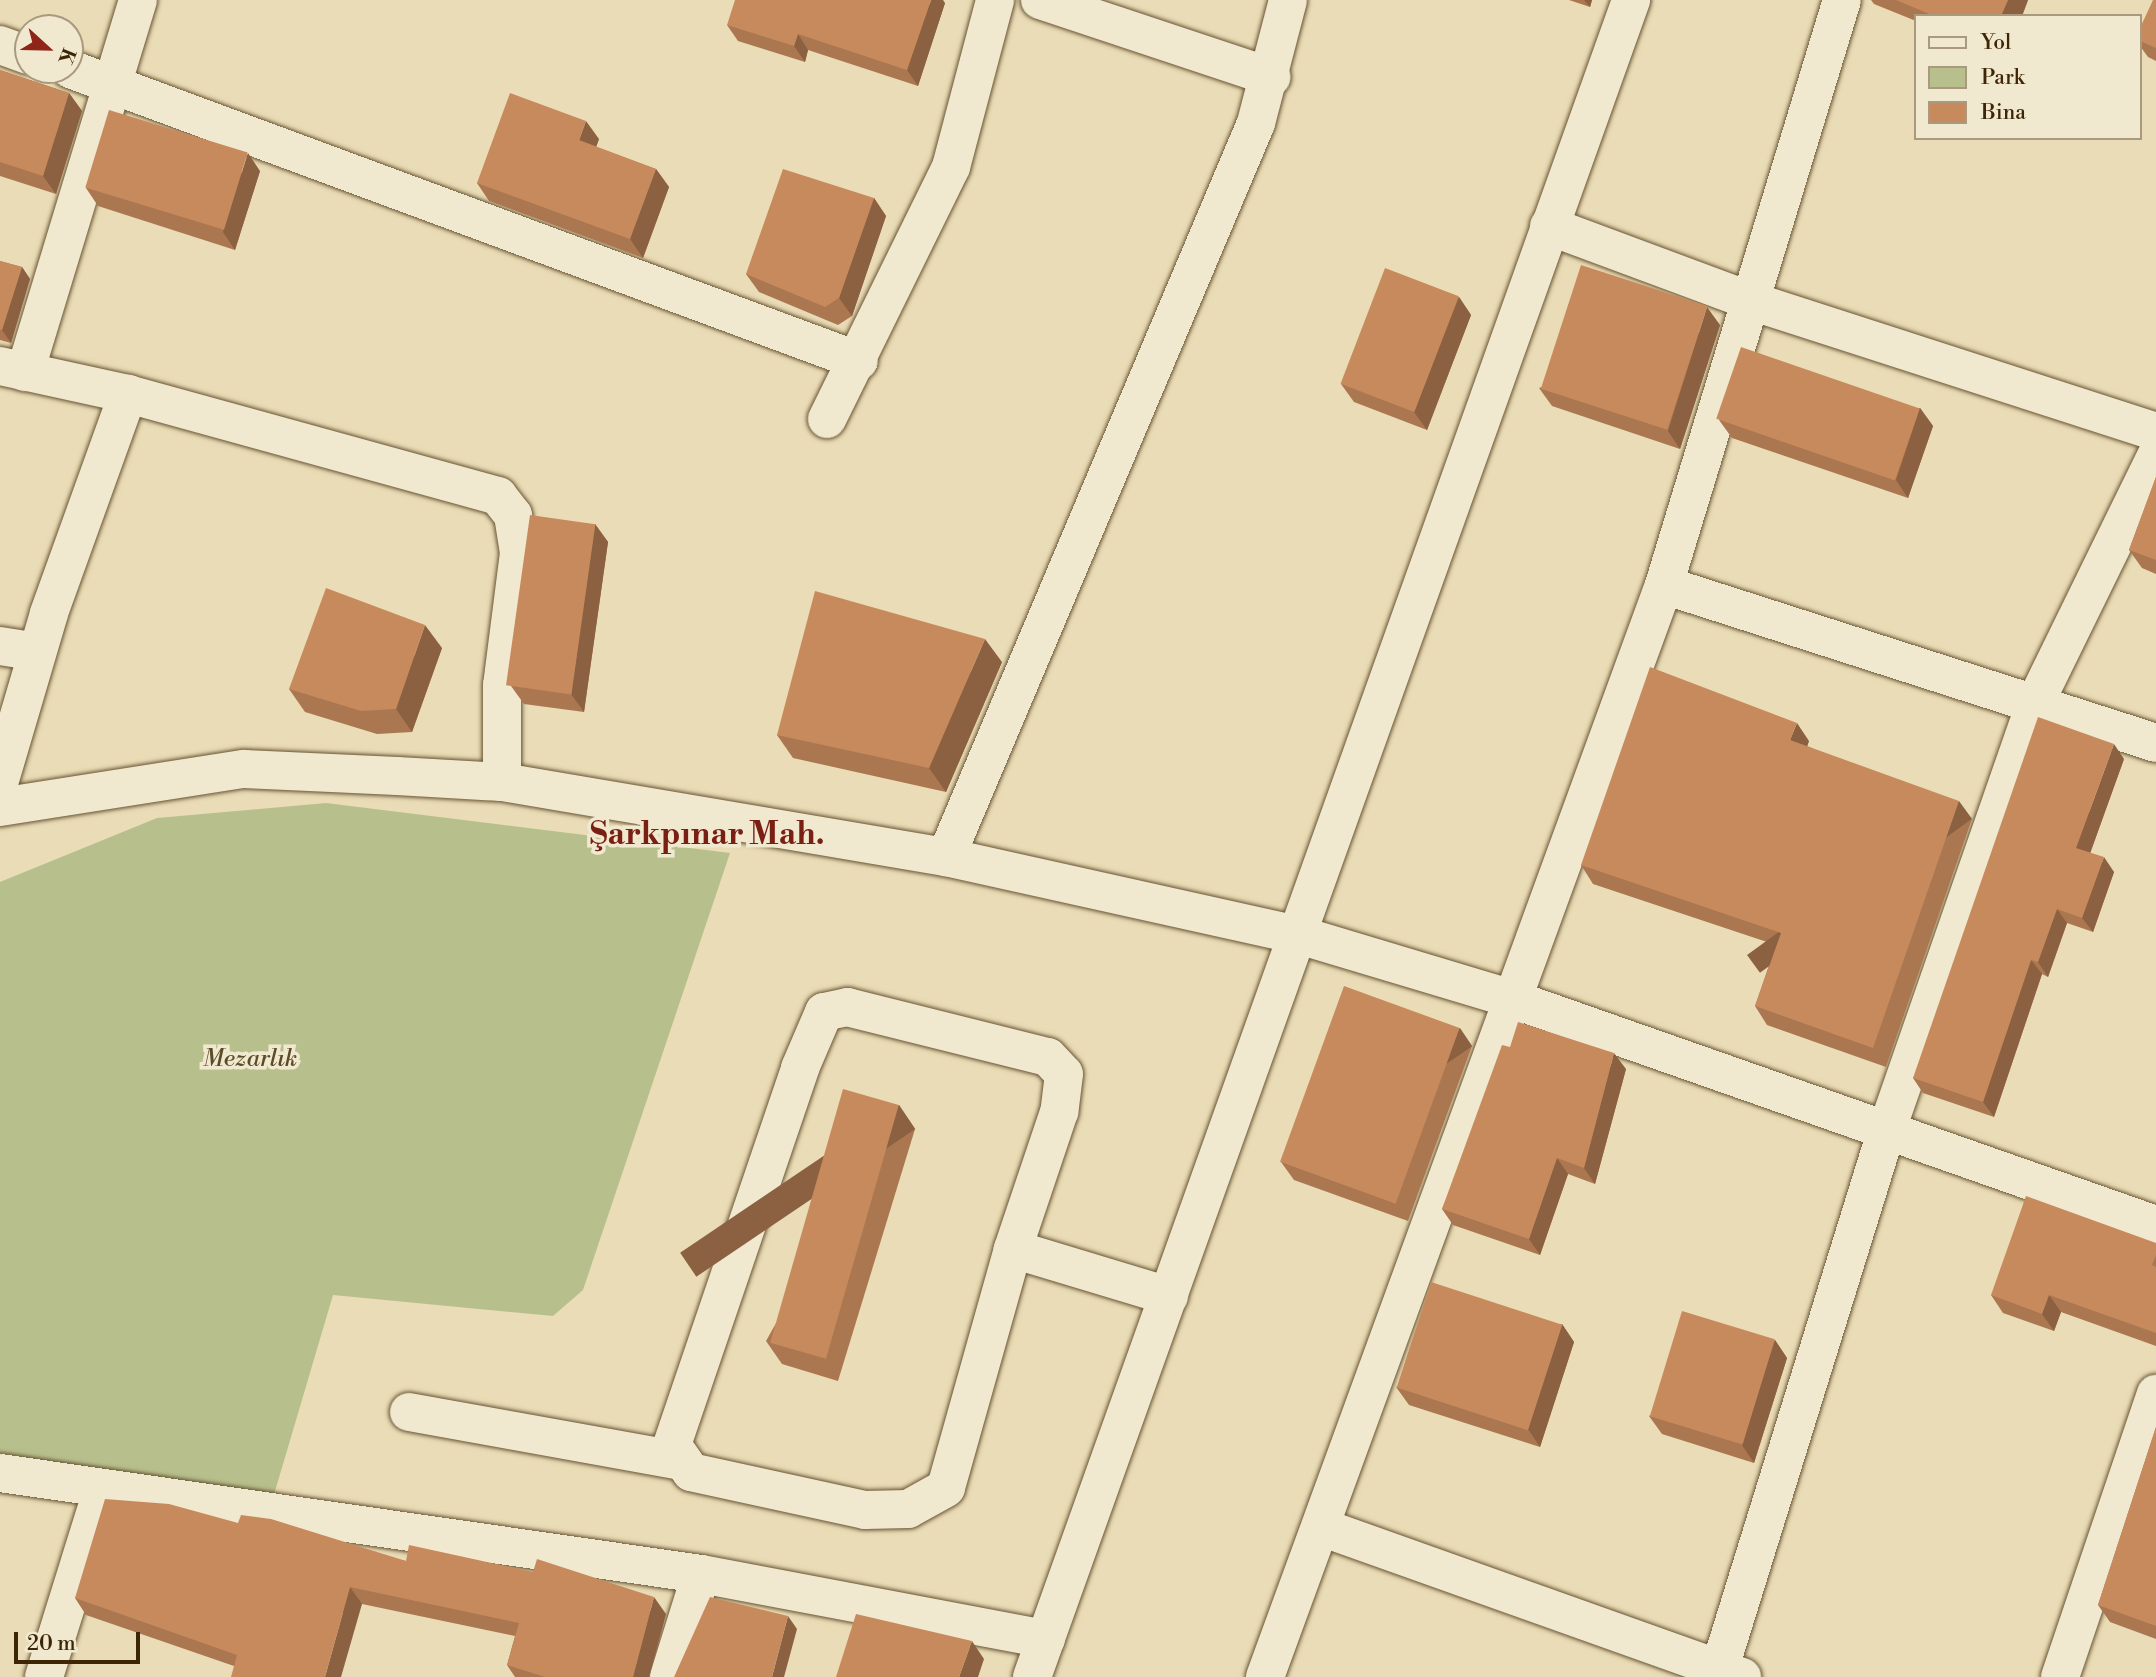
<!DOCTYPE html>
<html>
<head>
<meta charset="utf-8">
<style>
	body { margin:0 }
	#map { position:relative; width:2156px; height:1677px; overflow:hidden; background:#eadcb6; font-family:"Libre Bodoni",serif }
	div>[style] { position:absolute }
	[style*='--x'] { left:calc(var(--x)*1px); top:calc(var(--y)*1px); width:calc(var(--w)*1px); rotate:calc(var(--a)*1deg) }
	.green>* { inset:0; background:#b7c08d }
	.roads { filter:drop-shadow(0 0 2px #685432) drop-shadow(0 0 2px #685432) }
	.minor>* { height:38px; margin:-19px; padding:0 19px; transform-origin:19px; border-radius:19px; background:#f1e8d0 }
	.wall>* { inset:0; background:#ab7750 }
	.shaded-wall>* { inset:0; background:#8b6141; transform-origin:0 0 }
	.building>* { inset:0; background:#c78a5d; transform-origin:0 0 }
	span { translate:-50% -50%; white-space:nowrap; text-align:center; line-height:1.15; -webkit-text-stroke:7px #f1e8d0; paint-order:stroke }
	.park-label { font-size:24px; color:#5b4c28; font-style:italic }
	.district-label { font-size:32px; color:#7a1f14; font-weight:700 }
	.legend { position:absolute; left:1914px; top:14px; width:228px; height:126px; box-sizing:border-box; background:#f1e8d0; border:2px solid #a99a7f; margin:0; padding:9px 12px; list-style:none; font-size:21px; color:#3c2606 }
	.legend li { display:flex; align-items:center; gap:14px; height:35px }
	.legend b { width:35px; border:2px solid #a99a7f }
	.north { position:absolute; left:14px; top:14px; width:70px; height:70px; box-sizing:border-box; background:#f1e8d0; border:2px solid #a99a7f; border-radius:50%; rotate:112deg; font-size:19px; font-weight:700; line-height:28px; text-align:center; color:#3c2606 }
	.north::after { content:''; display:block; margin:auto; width:24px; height:32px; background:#8f2418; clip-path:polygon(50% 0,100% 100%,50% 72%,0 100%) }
	.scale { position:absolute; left:14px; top:1632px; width:126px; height:32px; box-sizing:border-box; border:4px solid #3c2606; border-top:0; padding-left:9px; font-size:21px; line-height:24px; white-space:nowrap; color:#3c2606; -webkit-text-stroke:5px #f1e8d0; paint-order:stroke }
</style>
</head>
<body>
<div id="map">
	<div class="green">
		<div style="clip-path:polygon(326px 803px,730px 853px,583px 1290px,553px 1316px,333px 1295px,273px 1498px,0 1453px,0 882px,157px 818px)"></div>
	</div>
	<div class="roads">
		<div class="minor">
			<div style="--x:1040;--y:0;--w:244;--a:18.4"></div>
			<div style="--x:0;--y:45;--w:30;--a:20"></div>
			<div style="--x:70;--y:69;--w:841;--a:20.31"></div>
			<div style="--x:1549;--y:226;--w:215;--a:20.4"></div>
			<div style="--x:1751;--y:301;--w:426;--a:17.9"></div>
			<div style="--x:0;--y:366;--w:131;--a:12.3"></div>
			<div style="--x:128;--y:394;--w:384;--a:15.4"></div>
			<div style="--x:498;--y:496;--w:24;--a:52"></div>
			<div style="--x:513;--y:515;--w:38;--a:81"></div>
			<div style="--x:519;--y:553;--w:133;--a:97.3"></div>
			<div style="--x:502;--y:685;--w:97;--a:90"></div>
			<div style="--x:25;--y:372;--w:389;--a:-73.1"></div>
			<div style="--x:827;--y:419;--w:281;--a:-63.8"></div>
			<div style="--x:951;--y:167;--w:173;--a:-75.2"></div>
			<div style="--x:1664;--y:585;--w:517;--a:17.8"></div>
			<div style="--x:0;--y:646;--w:37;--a:9"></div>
			<div style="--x:0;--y:780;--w:174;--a:-73.6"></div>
			<div style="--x:49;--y:613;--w:233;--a:-70.2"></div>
			<div style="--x:0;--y:807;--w:247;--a:-8.9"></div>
			<div style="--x:244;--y:769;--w:153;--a:2.6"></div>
			<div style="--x:397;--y:776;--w:105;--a:3.3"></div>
			<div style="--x:502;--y:782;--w:450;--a:9.6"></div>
			<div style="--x:946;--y:857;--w:362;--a:12.5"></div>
			<div style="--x:1299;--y:935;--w:226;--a:16.7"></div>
			<div style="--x:1515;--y:1000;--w:679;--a:19.34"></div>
			<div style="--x:946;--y:857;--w:797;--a:-67.1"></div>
			<div style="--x:1256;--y:123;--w:127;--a:-75.4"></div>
			<div style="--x:847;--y:1007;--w:207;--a:14"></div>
			<div style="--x:1048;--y:1057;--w:23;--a:47"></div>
			<div style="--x:1064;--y:1074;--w:38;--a:97"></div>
			<div style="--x:1059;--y:1112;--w:145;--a:108.6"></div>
			<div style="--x:1013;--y:1249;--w:248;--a:105.7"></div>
			<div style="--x:946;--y:1488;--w:43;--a:151.1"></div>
			<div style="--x:908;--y:1509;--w:43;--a:178.7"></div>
			<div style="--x:865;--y:1510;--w:178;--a:-167.7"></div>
			<div style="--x:691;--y:1472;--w:33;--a:-125"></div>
			<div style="--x:672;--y:1445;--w:398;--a:-71.2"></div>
			<div style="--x:800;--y:1068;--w:61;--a:-66.8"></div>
			<div style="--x:824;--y:1012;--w:24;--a:-12"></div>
			<div style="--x:1013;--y:1249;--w:163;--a:16.8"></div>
			<div style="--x:409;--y:1412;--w:272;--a:10.2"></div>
			<div style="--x:0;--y:1473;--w:708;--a:8.2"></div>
			<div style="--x:701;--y:1574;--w:351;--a:10.7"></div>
			<div style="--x:1321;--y:1527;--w:447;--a:19.6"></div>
			<div style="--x:44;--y:1677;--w:195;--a:-72.7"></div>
			<div style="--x:669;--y:1677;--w:108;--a:-72.7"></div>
			<div style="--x:1032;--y:1677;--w:1781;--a:-70.34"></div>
			<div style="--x:1265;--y:1677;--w:1163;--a:-69.93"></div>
			<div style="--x:1664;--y:585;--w:611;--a:-73.08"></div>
			<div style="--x:1717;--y:1677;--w:571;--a:-72.77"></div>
			<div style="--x:1886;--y:1132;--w:456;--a:-70.8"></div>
			<div style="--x:2036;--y:701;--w:273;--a:-63.9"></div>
			<div style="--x:2060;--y:1677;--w:299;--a:-71.3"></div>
		</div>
	</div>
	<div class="wall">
		<div style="clip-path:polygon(1569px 0,1592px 0,1590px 7px)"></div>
		<div style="clip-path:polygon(1871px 0,2028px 0,2022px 16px,1916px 16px,1916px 21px,1874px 4px)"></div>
		<div style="clip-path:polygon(2156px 0,2156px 61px,2148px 57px,2140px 46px,2140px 28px)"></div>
		<div style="clip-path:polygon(945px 3px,918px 86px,808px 50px,805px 62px,738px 41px,727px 25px)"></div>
		<div style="clip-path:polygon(0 70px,69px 93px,82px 111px,56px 194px,0 176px)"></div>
		<div style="clip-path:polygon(599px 139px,596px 147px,656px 169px,669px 187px,643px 258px,489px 201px,477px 183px)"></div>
		<div style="clip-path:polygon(260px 171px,235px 250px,98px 206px,86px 188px)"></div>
		<div style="clip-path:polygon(874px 198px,886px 216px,852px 316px,838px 325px,759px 292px,746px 274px)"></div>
		<div style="clip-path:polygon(0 261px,22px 267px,30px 279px,11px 343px,0 340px)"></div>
		<div style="clip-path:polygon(1459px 297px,1471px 315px,1427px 430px,1354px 402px,1341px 384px)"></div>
		<div style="clip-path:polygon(1720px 325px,1680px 449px,1552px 406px,1539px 388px)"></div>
		<div style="clip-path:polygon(1920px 408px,1933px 426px,1908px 498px,1732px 438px,1719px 420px)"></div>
		<div style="clip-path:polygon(2156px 477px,2156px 574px,2142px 568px,2129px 550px)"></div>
		<div style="clip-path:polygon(595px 524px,608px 542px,584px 712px,524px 704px,511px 686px)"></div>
		<div style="clip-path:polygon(442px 648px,412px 732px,377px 734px,305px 712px,289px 689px)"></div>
		<div style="clip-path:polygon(1002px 662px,946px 792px,793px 758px,777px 735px)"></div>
		<div style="clip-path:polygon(1809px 741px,1807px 746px,1972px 819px,1886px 1067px,1767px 1025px,1755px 1006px,1776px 945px,1593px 884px,1581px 865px)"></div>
		<div style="clip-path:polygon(2124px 759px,2090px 853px,2114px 872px,2093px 932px,2067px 923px,2048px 977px,2042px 974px,1994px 1117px,1923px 1093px,1913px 1078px)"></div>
		<div style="clip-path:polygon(1472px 1046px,1408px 1221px,1294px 1180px,1281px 1162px)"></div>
		<div style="clip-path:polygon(1510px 1047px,1626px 1069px,1595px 1184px,1568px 1174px,1540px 1255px,1453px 1225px,1442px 1209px)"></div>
		<div style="clip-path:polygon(899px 1105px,915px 1129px,838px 1381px,782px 1364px,766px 1341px)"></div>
		<div style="clip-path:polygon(2156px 1243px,2156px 1346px,2061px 1312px,2054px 1331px,2003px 1313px,1991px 1295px)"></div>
		<div style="clip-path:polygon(1562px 1324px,1574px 1342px,1540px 1447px,1409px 1405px,1396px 1387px)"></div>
		<div style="clip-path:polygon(1775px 1340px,1787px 1358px,1754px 1463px,1662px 1434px,1649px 1416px)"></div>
		<div style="clip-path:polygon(2156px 1427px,2156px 1639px,2110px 1622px,2098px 1605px)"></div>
		<div style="clip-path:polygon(238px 1523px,406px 1561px,666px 1614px,649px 1677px,515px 1677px,507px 1665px,515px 1636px,362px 1604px,234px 1666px,86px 1615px,75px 1598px)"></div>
	</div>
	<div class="shaded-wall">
		<div style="clip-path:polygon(931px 0,943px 0,945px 3px,918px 86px,907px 70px)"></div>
		<div style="clip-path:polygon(1584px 0,1592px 0,1590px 7px)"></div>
		<div style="clip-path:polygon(2008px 0,2028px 0,2022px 16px,2001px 16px)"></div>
		<div style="clip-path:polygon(798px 34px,808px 50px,805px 62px,794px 46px)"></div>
		<div style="clip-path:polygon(69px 93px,82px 111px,56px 194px,43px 176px)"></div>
		<div style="clip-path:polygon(586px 121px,599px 139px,592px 158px,579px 140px)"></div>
		<div style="clip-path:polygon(248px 153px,260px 171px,235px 250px,223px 232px)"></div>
		<div style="clip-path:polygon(656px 169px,669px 187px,643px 258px,630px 239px)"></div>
		<div style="clip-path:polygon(874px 198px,886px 216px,852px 316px,839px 298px)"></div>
		<div style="clip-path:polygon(22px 267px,30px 279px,11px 343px,2px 330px)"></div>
		<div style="clip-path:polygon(1459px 297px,1471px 315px,1427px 430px,1414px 412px)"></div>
		<div style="clip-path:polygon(1707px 307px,1720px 325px,1680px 449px,1668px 431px)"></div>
		<div style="clip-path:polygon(1920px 408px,1933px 426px,1908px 498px,1896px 480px)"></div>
		<div style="clip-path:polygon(595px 524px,608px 542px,584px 712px,571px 694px)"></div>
		<div style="clip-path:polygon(425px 625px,442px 648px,412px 732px,396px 709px)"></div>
		<div style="clip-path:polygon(985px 639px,1002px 662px,946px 792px,929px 768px)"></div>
		<div style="clip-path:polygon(1797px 723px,1809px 741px,1803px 758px,1790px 740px)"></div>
		<div style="clip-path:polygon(2114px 744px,2124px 759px,2087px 862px,2076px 848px)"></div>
		<div style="left:1959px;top:801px;width:22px;height:262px;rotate:54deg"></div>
		<div style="clip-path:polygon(2104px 857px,2114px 872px,2093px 932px,2082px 918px)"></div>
		<div style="clip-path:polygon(2057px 909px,2067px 923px,2048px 977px,2038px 962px)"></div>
		<div style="clip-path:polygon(2031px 960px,2042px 974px,1994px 1117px,1983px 1102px)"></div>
		<div style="left:1460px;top:1028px;width:22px;height:186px;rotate:56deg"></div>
		<div style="clip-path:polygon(1614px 1053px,1626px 1069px,1595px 1184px,1584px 1168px)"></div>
		<div style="left:899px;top:1105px;width:29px;height:264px;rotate:56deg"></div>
		<div style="clip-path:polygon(1557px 1158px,1568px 1174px,1540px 1255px,1529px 1239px)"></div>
		<div style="clip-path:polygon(2049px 1295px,2061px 1312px,2054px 1331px,2042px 1314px)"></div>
		<div style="clip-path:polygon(1562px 1324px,1574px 1342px,1540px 1447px,1528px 1429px)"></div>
		<div style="clip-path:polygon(1775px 1340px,1787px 1358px,1754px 1463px,1742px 1445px)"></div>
		<div style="clip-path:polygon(350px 1587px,362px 1604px,341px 1677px,325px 1677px)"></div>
		<div style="clip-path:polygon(654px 1597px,666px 1614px,649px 1677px,633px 1677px)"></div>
		<div style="clip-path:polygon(788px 1616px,797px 1629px,784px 1677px,772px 1677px)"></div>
		<div style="clip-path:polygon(972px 1641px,984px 1659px,978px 1677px,959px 1677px)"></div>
	</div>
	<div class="building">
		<div style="clip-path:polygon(735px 0,931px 0,907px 70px,798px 34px,794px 46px,727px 25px)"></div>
		<div style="clip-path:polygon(1896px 0,2008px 0,2001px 16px,1934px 16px)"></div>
		<div style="clip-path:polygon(2153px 0,2156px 0,2156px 48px,2140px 41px,2140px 28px)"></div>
		<div style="clip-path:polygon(0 70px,69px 93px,43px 176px,0 162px)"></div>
		<div style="clip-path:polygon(510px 93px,586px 121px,579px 140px,656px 169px,630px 239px,477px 183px)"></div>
		<div style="left:109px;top:110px;width:145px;height:81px;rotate:17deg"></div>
		<div style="clip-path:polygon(783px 169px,874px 198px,839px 298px,825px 307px,746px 274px)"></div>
		<div style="clip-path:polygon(0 261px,22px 267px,2px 330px,0 330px)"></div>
		<div style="left:1581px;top:265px;width:133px;height:130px;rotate:18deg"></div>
		<div style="left:1385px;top:268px;width:79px;height:124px;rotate:21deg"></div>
		<div style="left:1741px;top:347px;width:189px;height:76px;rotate:19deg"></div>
		<div style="clip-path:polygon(2156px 477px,2156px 560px,2129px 550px)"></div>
		<div style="left:530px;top:515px;width:66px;height:172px;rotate:8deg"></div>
		<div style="clip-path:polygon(326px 588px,425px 625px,396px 709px,361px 711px,289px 689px)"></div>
		<div style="clip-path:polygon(815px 591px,985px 639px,929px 768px,777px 735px)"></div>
		<div style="clip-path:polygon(1650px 667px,1797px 723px,1790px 740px,1959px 801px,1873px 1048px,1755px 1006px,1781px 933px,1581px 865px)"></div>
		<div style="clip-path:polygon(2038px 717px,2114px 744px,2076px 848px,2104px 857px,2082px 918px,2057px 909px,2038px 962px,2031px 960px,1983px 1102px,1913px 1078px)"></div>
		<div style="left:1344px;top:986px;width:123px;height:187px;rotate:20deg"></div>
		<div style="clip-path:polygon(1518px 1022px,1614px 1053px,1584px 1168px,1557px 1158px,1529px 1239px,1442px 1209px,1502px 1045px,1510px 1047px)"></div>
		<div style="left:843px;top:1089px;width:58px;height:264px;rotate:16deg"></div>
		<div style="clip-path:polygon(2026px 1196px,2156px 1243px,2156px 1255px,2152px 1265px,2156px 1267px,2156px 1333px,2049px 1295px,2042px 1314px,1991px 1295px)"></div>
		<div style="left:1431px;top:1282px;width:138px;height:111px;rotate:18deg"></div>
		<div style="left:1682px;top:1311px;width:97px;height:110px;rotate:17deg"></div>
		<div style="clip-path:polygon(2156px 1427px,2156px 1626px,2098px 1605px)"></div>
		<div style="clip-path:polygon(105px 1499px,169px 1504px,238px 1523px,241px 1515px,271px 1519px,406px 1561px,409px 1545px,533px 1572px,537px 1559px,654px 1597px,633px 1677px,545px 1677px,507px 1665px,519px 1623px,350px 1587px,325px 1677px,231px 1677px,237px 1655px,75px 1598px)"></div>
		<div style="clip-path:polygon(710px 1597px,788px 1616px,772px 1677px,674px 1677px)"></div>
		<div style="clip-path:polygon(856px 1614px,972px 1641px,959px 1677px,836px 1677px)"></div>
	</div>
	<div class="park-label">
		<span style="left:250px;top:1060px">Mezarlık</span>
	</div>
	<div class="district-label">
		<span style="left:707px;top:834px">Şarkpınar Mah.</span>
	</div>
	<ul class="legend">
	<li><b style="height:9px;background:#f1e8d0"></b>Yol</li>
	<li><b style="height:19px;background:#b7c08d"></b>Park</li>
	<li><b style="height:19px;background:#c78a5d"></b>Bina</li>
	</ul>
	<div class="north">K</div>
	<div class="scale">20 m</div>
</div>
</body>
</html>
